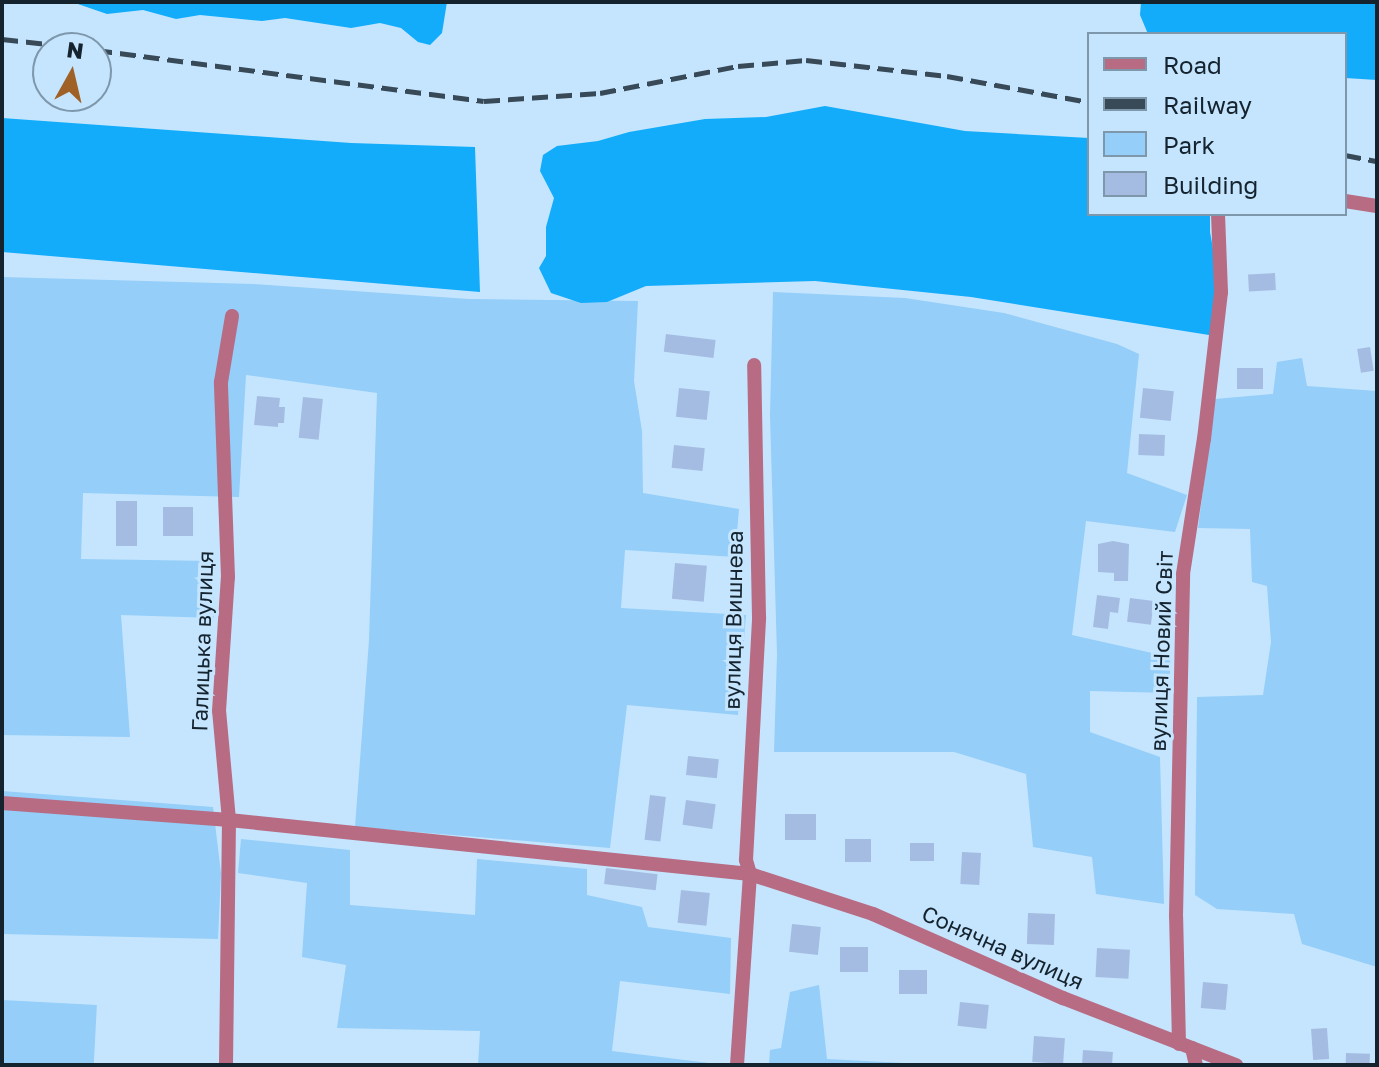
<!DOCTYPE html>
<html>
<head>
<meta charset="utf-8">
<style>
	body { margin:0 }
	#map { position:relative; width:1379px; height:1067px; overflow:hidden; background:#c5e5fe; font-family:"Golos Text",sans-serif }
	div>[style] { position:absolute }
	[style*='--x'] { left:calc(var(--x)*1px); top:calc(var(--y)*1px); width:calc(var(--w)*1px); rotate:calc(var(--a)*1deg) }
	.green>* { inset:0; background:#94cef9; transform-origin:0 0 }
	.forest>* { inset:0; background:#13acfa }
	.building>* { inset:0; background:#a5bce2; transform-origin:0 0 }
	.street>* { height:14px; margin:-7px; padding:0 7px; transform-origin:7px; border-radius:7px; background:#b76c83 }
	.rail>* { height:5px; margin-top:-2.5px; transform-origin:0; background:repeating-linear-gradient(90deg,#384a58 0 16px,transparent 0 24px) }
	span { translate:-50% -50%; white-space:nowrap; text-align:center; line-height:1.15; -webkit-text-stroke:6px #c5e5fe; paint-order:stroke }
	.street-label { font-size:22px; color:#14232e }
	.frame { position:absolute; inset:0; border:4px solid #14232e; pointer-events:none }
	.legend { position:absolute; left:1087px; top:32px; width:260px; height:184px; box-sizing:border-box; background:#c5e5fe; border:2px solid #7e97ab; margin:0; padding:10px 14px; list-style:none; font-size:24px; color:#14232e }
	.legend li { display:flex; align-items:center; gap:16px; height:40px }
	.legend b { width:40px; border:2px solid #7e97ab }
	.north { position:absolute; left:32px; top:32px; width:80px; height:80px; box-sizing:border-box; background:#c5e5fe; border:2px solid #7e97ab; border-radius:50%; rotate:8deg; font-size:22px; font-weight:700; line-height:32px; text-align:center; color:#14232e }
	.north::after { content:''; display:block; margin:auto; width:28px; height:36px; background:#9f6126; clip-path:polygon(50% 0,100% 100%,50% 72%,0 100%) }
</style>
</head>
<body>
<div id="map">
	<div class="green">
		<div style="clip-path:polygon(2px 277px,253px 284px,469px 299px,638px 301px,634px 381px,642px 431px,643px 493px,739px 509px,735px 557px,625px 550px,621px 608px,746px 615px,738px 715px,627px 705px,610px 848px,355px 827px,369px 640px,377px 393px,246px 375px,239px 497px,83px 493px,81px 559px,213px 561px,214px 618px,121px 615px,130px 737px,2px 735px)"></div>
		<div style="clip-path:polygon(773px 292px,905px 298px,1004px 313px,1117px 344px,1139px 354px,1127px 473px,1187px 495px,1175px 532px,1086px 521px,1072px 635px,1170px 657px,1170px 693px,1090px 691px,1090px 732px,1160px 757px,1164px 904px,1096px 894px,1092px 857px,1033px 847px,1026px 774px,954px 752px,774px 752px,777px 654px,770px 415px)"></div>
		<div style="clip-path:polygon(1302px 358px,1307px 386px,1377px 391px,1377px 967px,1302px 944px,1294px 914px,1217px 909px,1195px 895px,1197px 697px,1263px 695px,1271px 642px,1267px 586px,1252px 582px,1250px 529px,1198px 528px,1215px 399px,1273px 394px,1277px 362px)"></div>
		<div style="clip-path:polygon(2px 791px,213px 807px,221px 873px,218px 939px,2px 934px)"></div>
		<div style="clip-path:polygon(241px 839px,350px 850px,350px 905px,475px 915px,477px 859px,587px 869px,587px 895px,642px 907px,648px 927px,731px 938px,730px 994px,620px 981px,612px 1051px,725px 1065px,478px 1065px,480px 1031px,337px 1028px,346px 965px,302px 957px,307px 883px,238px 873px)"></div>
		<div style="clip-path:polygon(819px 985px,827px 1059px,942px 1065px,769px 1065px,770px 1050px,781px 1048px,790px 992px)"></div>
		<div style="left:2px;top:1000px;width:95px;height:65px;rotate:3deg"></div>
	</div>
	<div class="forest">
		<div style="clip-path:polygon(72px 2px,447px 2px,442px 33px,430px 45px,418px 42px,401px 28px,380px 23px,351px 28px,285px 18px,262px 21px,200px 15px,176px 19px,143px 10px,107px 14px)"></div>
		<div style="clip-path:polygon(1141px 2px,1377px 2px,1377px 80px,1345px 78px,1345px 34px,1148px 34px,1140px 15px)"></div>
		<div style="clip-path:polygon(825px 106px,965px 131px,1089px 138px,1089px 214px,1210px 214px,1210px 232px,1221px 292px,1213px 330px,1209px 335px,971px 297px,815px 281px,646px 286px,607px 302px,581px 303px,551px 293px,539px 268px,546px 256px,546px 227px,554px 198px,540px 171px,543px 155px,557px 146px,598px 141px,629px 132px,705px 119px,766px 117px)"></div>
		<div style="clip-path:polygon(2px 118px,351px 143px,475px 147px,480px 292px,2px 252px)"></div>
	</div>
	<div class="building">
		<div style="left:1275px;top:273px;width:17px;height:27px;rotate:87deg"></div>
		<div style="left:666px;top:334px;width:50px;height:18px;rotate:7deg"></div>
		<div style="left:1370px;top:347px;width:24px;height:13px;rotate:81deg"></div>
		<div style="left:1237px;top:368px;width:26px;height:21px"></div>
		<div style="left:679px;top:388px;width:31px;height:29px;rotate:6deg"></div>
		<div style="left:1143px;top:388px;width:31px;height:30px;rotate:6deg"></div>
		<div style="clip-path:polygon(257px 396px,280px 398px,279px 407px,285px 407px,284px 423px,278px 423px,278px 427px,254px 425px)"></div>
		<div style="left:303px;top:397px;width:20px;height:41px;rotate:6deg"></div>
		<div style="left:1139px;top:434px;width:26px;height:21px;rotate:2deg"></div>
		<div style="left:674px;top:445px;width:31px;height:23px;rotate:6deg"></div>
		<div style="left:116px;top:501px;width:21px;height:45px"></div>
		<div style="left:163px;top:507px;width:30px;height:29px"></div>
		<div style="clip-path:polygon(1113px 541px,1129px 544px,1128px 581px,1114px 581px,1114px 573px,1098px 572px,1098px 544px)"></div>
		<div style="left:675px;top:563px;width:32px;height:36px;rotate:5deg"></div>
		<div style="clip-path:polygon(1097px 595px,1120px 598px,1118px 613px,1110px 612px,1108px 629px,1093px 627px)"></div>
		<div style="left:1130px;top:598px;width:24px;height:24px;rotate:7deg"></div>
		<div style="left:688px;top:756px;width:31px;height:19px;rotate:6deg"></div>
		<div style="left:650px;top:795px;width:16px;height:45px;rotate:7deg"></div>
		<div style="left:686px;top:800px;width:30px;height:25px;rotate:8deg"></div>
		<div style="left:816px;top:814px;width:26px;height:31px;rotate:90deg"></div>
		<div style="left:845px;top:839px;width:26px;height:23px"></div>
		<div style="left:910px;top:843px;width:24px;height:18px"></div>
		<div style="left:962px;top:852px;width:19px;height:32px;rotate:3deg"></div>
		<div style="left:606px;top:868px;width:52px;height:16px;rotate:7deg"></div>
		<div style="left:681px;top:890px;width:29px;height:33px;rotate:6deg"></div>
		<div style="left:1028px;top:913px;width:27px;height:31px;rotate:2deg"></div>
		<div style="left:792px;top:924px;width:29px;height:28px;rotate:6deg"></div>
		<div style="left:840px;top:947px;width:28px;height:25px"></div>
		<div style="left:1097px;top:948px;width:33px;height:29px;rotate:3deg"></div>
		<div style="left:899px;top:970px;width:28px;height:24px"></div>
		<div style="left:1203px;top:982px;width:25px;height:26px;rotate:5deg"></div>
		<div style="left:960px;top:1002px;width:29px;height:24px;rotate:6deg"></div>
		<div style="left:1327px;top:1028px;width:31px;height:16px;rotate:86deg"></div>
		<div style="left:1034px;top:1036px;width:31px;height:26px;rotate:4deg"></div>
		<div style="left:1083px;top:1050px;width:30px;height:15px;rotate:4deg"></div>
		<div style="left:1346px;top:1053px;width:24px;height:12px;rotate:2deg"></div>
	</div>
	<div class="street">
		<div style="--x:1345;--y:201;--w:32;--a:9"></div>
		<div style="--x:2;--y:803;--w:228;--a:4.3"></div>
		<div style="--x:229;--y:820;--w:524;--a:5.92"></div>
		<div style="--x:750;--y:874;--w:129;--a:18"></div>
		<div style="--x:873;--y:914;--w:208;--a:23.9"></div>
		<div style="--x:1063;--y:998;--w:186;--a:21.2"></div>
		<div style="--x:1179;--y:1044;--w:128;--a:-91.3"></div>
		<div style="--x:1176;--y:916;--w:342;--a:-88.8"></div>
		<div style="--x:1183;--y:574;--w:137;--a:-81.2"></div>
		<div style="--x:1204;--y:439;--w:148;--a:-83.4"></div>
		<div style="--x:1221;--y:292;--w:78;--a:-92.2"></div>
		<div style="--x:1192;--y:1048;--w:17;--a:77"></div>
		<div style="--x:226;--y:1065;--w:245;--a:-89.3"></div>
		<div style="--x:229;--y:820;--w:109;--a:-95.2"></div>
		<div style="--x:219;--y:711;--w:134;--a:-86.2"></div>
		<div style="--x:228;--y:577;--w:195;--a:-92.1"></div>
		<div style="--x:221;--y:382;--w:67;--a:-80.5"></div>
		<div style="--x:737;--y:1065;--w:191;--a:-86.1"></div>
		<div style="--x:750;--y:874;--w:15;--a:-106"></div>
		<div style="--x:746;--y:860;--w:243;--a:-86.9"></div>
		<div style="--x:759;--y:617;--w:252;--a:-91.1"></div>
	</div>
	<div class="rail">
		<div style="--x:2;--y:39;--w:82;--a:6.3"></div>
		<div style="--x:96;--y:50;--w:391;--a:7.5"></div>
		<div style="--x:484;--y:101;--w:116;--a:-3.9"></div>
		<div style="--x:600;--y:93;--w:141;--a:-11.1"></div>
		<div style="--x:738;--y:66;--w:68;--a:-5"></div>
		<div style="--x:806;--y:60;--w:142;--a:6.5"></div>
		<div style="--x:947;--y:76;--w:144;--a:10.4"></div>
		<div style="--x:1345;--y:155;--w:33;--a:11"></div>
	</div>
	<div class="street-label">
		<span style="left:733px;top:620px;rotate:-89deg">вулиця Вишнева</span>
		<span style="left:202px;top:641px;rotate:-88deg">Галицька вулиця</span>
		<span style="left:1161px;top:651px;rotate:-88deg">вулиця Новий Світ</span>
		<span style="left:1003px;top:947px;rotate:24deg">Сонячна вулиця</span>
	</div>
	<div class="frame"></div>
	<ul class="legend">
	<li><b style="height:10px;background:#b76c83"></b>Road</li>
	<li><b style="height:10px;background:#384a58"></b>Railway</li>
	<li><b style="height:22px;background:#94cef9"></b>Park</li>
	<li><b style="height:22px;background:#a5bce2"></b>Building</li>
	</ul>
	<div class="north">N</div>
</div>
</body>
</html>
